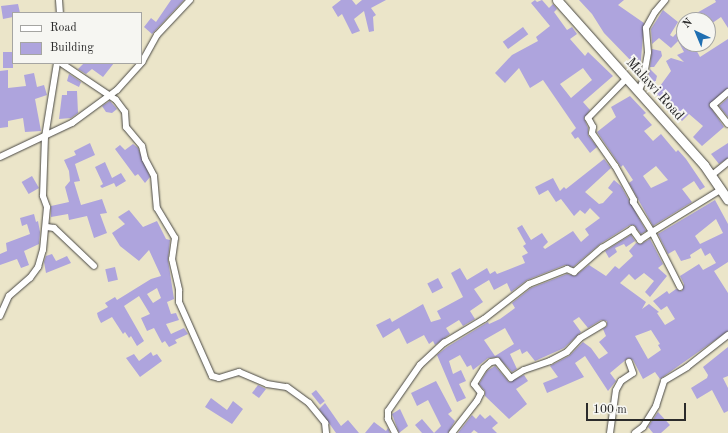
<!DOCTYPE html>
<html>
<head>
<meta charset="utf-8">
<style>
	body { margin:0 }
	#map { position:relative; width:728px; height:433px; overflow:hidden; background:#ebe5c9; font-family:"Old Standard TT",serif }
	div>[style] { position:absolute }
	[style*='--x'] { left:calc(var(--x)*1px); top:calc(var(--y)*1px); width:calc(var(--w)*1px); rotate:calc(var(--a)*1deg) }
	.building>* { inset:0; background:#aea4dd; transform-origin:0 0 }
	.roads { filter:drop-shadow(0 0 1px #484743) drop-shadow(0 0 1px #484743) }
	.street>* { height:6px; margin:-3px; padding:0 3px; transform-origin:3px; border-radius:3px; background:#fff }
	.primary>* { height:9px; margin:-4.5px; padding:0 4.5px; transform-origin:4.5px; border-radius:4.5px; background:#fff }
	span { translate:-50% -50%; white-space:nowrap; text-align:center; line-height:1.15; -webkit-text-stroke:4px #f6f6f2; paint-order:stroke }
	.street-label { font-size:14px; color:#2b2b2b }
	.legend { position:absolute; left:12px; top:12px; width:130px; height:52px; box-sizing:border-box; background:#f6f6f2; border:1px solid #a5a5a2; margin:0; padding:5px 7px; list-style:none; font-size:12px; color:#2b2b2b }
	.legend li { display:flex; align-items:center; gap:8px; height:20px }
	.legend b { width:20px; border:1px solid #a5a5a2 }
	.north { position:absolute; left:676px; top:12px; width:40px; height:40px; box-sizing:border-box; background:#f6f6f2; border:1px solid #a5a5a2; border-radius:50%; rotate:316deg; font-size:11px; font-weight:700; line-height:16px; text-align:center; color:#2b2b2b }
	.north::after { content:''; display:block; margin:auto; width:14px; height:18px; background:#1f6fb2; clip-path:polygon(50% 0,100% 100%,50% 72%,0 100%) }
	.scale { position:absolute; left:586px; top:403px; width:100px; height:18px; box-sizing:border-box; border:2px solid #2b2b2b; border-top:0; padding-left:5px; font-size:12px; line-height:14px; white-space:nowrap; color:#2b2b2b; -webkit-text-stroke:3px #f6f6f2; paint-order:stroke }
</style>
</head>
<body>
<div id="map">
	<div class="building">
		<div style="clip-path:polygon(171px 0,184px 0,152px 34px,144px 27px,151px 18px,156px 22px)"></div>
		<div style="clip-path:polygon(341px 0,352px 0,356px 5px,362px 0,386px 0,371px 8px,376px 15px,373px 17px,374px 31px,369px 32px,364px 11px,354px 19px,360px 31px,352px 34px,342px 14px,338px 17px,332px 7px)"></div>
		<div style="clip-path:polygon(evenodd,535px 0,537px 2px,542px 0,549px 8px,553px 4px,557px 9px,554px 12px,567px 30px,572px 27px,577px 34px,570px 39px,585px 56px,588px 52px,613px 76px,583px 102px,590px 110px,584px 118px,588px 128px,588px 135px,597px 147px,590px 153px,578px 137px,575px 139px,571px 133px,576px 128px,543px 80px,530px 88px,519px 68px,505px 83px,495px 73px,512px 55px,538px 41px,536px 37px,550px 26px,531px 3px,535px 0,583px 68px,592px 80px,571px 98px,560px 84px,583px 68px)"></div>
		<div style="clip-path:polygon(579px 0,624px 0,618px 5px,644px 23px,640px 72px,637px 74px,632px 69px,636px 66px,604px 33px,592px 14px)"></div>
		<div style="clip-path:polygon(715px 0,728px 0,728px 28px,721px 17px,708px 26px,708px 20px,689px 20px,695px 14px,716px 2px)"></div>
		<div style="clip-path:polygon(18px 4px,20px 13px,13px 13px,13px 17px,3px 19px,1px 6px)"></div>
		<div style="clip-path:polygon(663px 10px,678px 22px,670px 35px,673px 37px,684px 25px,684px 44px,693px 44px,700px 57px,728px 39px,728px 88px,709px 105px,724px 127px,702px 146px,693px 137px,703px 126px,689px 114px,682px 121px,655px 93px,671px 71px,666px 61px,671px 58px,684px 62px,677px 55px,684px 52px,678px 41px,671px 48px,659px 38px,652px 44px,651px 29px)"></div>
		<div style="left:523px;top:27px;width:9px;height:25px;rotate:54deg"></div>
		<div style="clip-path:polygon(652px 49px,661px 51px,662px 56px,654px 67px,650px 67px)"></div>
		<div style="left:13px;top:52px;width:16px;height:10px;rotate:90deg"></div>
		<div style="clip-path:polygon(84px 63px,114px 63px,103px 77px,92px 69px,86px 74px,78px 69px)"></div>
		<div style="clip-path:polygon(650px 69px,657px 76px,654px 88px,648px 80px)"></div>
		<div style="clip-path:polygon(8px 70px,8px 88px,26px 86px,24px 75px,34px 73px,37px 87px,44px 85px,47px 95px,35px 99px,41px 131px,25px 132px,23px 118px,8px 121px,8px 127px,0 128px,0 71px)"></div>
		<div style="clip-path:polygon(69px 74px,81px 82px,79px 87px,67px 81px)"></div>
		<div style="clip-path:polygon(67px 91px,77px 91px,78px 113px,71px 118px,59px 119px,62px 95px,67px 95px)"></div>
		<div style="clip-path:polygon(evenodd,630px 96px,646px 113px,643px 115px,652px 125px,644px 131px,653px 141px,661px 134px,676px 152px,678px 150px,686px 159px,705px 187px,700px 190px,694px 181px,682px 189px,692px 202px,653px 226px,629px 183px,633px 180px,623px 165px,621px 167px,597px 132px,616px 117px,611px 107px,630px 96px,656px 166px,668px 180px,651px 188px,643px 176px,656px 166px)"></div>
		<div style="clip-path:polygon(728px 98px,728px 117px,719px 106px)"></div>
		<div style="clip-path:polygon(110px 101px,117px 109px,112px 113px,106px 112px,102px 106px)"></div>
		<div style="clip-path:polygon(90px 143px,95px 155px,75px 164px,80px 181px,74px 182px,81px 205px,102px 199px,107px 213px,100px 214px,107px 233px,94px 238px,87px 216px,69px 220px,68px 214px,51px 217px,51px 206px,69px 202px,65px 187px,70px 181px,69px 171px,64px 160px,76px 155px,74px 151px)"></div>
		<div style="clip-path:polygon(728px 143px,728px 158px,719px 164px,711px 154px)"></div>
		<div style="clip-path:polygon(133px 144px,138px 148px,150px 177px,145px 183px,138px 174px,135px 176px,115px 149px,120px 145px,125px 150px)"></div>
		<div style="clip-path:polygon(604px 159px,611px 168px,585px 192px,599px 204px,603px 203px,613px 192px,608px 188px,614px 180px,621px 186px,646px 231px,641px 234px,634px 225px,630px 225px,600px 244px,573px 267px,565px 265px,527px 280px,511px 292px,507px 283px,494px 290px,489px 280px,474px 289px,483px 302px,470px 311px,475px 319px,463px 326px,459px 320px,446px 328px,450px 334px,435px 345px,433px 341px,429px 344px,424px 335px,407px 344px,399px 328px,383px 338px,376px 325px,390px 318px,392px 322px,423px 304px,431px 322px,441px 319px,437px 311px,463px 297px,451px 273px,460px 268px,467px 280px,487px 268px,490px 274px,495px 271px,497px 274px,525px 263px,522px 256px,528px 253px,523px 246px,526px 244px,517px 228px,522px 225px,531px 240px,542px 233px,548px 242px,543px 247px,545px 249px,573px 231px,581px 242px,589px 235px,585px 229px,600px 218px,590px 208px,585px 214px,580px 210px,574px 216px,561px 199px,556px 202px,548px 190px,539px 195px,535px 187px,553px 178px,560px 191px,564px 187px,566px 189px)"></div>
		<div style="clip-path:polygon(105px 162px,112px 178px,121px 173px,126px 181px,116px 187px,114px 183px,102px 188px,100px 186px,103px 184px,95px 167px)"></div>
		<div style="left:32px;top:176px;width:14px;height:12px;rotate:60deg"></div>
		<div style="clip-path:polygon(evenodd,715px 200px,728px 224px,728px 262px,714px 271px,728px 293px,728px 331px,660px 379px,655px 372px,643px 379px,633px 360px,628px 358px,610px 373px,616px 381px,608px 391px,585px 356px,575px 363px,584px 377px,547px 393px,543px 383px,558px 377px,550px 366px,569px 356px,583px 342px,591px 348px,599px 359px,608px 353px,599px 342px,606px 336px,603px 329px,607px 326px,607px 321px,601px 320px,588px 328px,579px 317px,573px 321px,581px 332px,564px 348px,535px 361px,527px 351px,522px 354px,520px 349px,510px 354px,517px 369px,512px 372px,498px 357px,488px 358px,473px 370px,471px 365px,467px 367px,460px 355px,449px 361px,453px 374px,461px 370px,466px 381px,459px 384px,466px 398px,457px 402px,437px 355px,447px 347px,488px 322px,489px 324px,500px 319px,515px 308px,512px 303px,531px 288px,567px 274px,575px 276px,589px 265px,606px 276px,615px 266px,619px 269px,633px 256px,629px 251px,636px 243px,641px 244px,650px 239px,663px 264px,658px 268px,667px 276px,650px 297px,645px 292px,654px 281px,644px 273px,635px 280px,629px 274px,620px 283px,646px 302px,642px 309px,649px 304px,659px 312px,657px 313px,665px 325px,675px 319px,667px 306px,661px 310px,653px 301px,667px 291px,669px 294px,676px 289px,682px 291px,684px 284px,680px 276px,699px 264px,703px 270px,716px 263px,710px 253px,705px 256px,701px 248px,690px 255px,691px 258px,681px 261px,675px 250px,668px 254px,658px 234px,715px 200px,716px 219px,723px 233px,700px 244px,695px 236px,716px 219px,715px 200px,505px 328px,514px 344px,495px 356px,484px 340px,505px 328px,715px 200px,651px 330px,660px 344px,658px 345px,661px 350px,648px 359px,635px 336px,651px 330px)"></div>
		<div style="clip-path:polygon(evenodd,129px 210px,143px 227px,157px 221px,166px 239px,170px 240px,168px 260px,174px 299px,167px 302px,171px 314px,176px 313px,179px 320px,166px 324px,171px 334px,184px 328px,188px 334px,175px 340px,177px 343px,169px 347px,165px 341px,162px 343px,154px 328px,147px 331px,141px 318px,150px 314px,139px 296px,124px 306px,144px 341px,137px 346px,131px 336px,129px 338px,125px 332px,123px 334px,112px 317px,101px 323px,98px 317px,97px 313px,108px 307px,105px 303px,115px 297px,117px 300px,151px 279px,161px 276px,149px 250px,139px 261px,120px 246px,112px 233px,125px 224px,118px 217px,129px 210px,157px 288px,161px 298px,153px 303px,147px 294px,157px 288px)"></div>
		<div style="clip-path:polygon(34px 214px,36px 222px,38px 221px,40px 232px,39px 244px,24px 251px,29px 265px,21px 268px,17px 259px,0 265px,0 254px,7px 251px,6px 243px,30px 234px,27px 224px,22px 226px,20px 218px)"></div>
		<div style="clip-path:polygon(631px 235px,635px 241px,626px 247px,624px 244px,615px 248px,617px 252px,609px 258px,605px 251px)"></div>
		<div style="clip-path:polygon(52px 254px,56px 261px,67px 256px,71px 263px,46px 273px,44px 262px,46px 256px)"></div>
		<div style="left:115px;top:267px;width:13px;height:10px;rotate:77deg"></div>
		<div style="left:438px;top:278px;width:11px;height:12px;rotate:63deg"></div>
		<div style="clip-path:polygon(728px 347px,728px 376px,723px 378px,728px 388px,728px 411px,724px 413px,712px 390px,697px 399px,691px 388px,707px 378px,708px 375px,703px 367px)"></div>
		<div style="clip-path:polygon(151px 352px,153px 356px,157px 354px,162px 361px,140px 377px,126px 358px,134px 354px,139px 361px)"></div>
		<div style="clip-path:polygon(495px 366px,509px 382px,524px 375px,528px 381px,516px 389px,527px 404px,509px 419px,485px 396px,485px 391px,479px 384px,487px 371px)"></div>
		<div style="clip-path:polygon(436px 381px,452px 411px,448px 414px,455px 421px,448px 433px,422px 433px,415px 425px,422px 419px,434px 433px,441px 426px,428px 400px,417px 406px,411px 393px)"></div>
		<div style="clip-path:polygon(258px 385px,266px 389px,259px 398px,252px 393px)"></div>
		<div style="left:316px;top:390px;width:14px;height:6px;rotate:51deg"></div>
		<div style="clip-path:polygon(211px 398px,227px 410px,233px 401px,243px 409px,232px 424px,205px 407px)"></div>
		<div style="clip-path:polygon(325px 403px,341px 426px,348px 420px,359px 433px,336px 433px,319px 409px)"></div>
		<div style="clip-path:polygon(400px 409px,408px 426px,399px 433px,392px 414px)"></div>
		<div style="clip-path:polygon(658px 412px,670px 425px,661px 433px,653px 433px,648px 427px)"></div>
		<div style="clip-path:polygon(480px 414px,485px 419px,490px 415px,498px 423px,492px 428px,497px 433px,478px 433px,474px 430px,471px 433px,458px 433px,472px 415px,476px 419px)"></div>
		<div style="clip-path:polygon(374px 422px,386px 431px,388px 428px,390px 433px,365px 433px)"></div>
	</div>
	<div class="roads">
		<div class="street">
			<div style="--x:59;--y:0;--w:13;--a:86"></div>
			<div style="--x:61;--y:63;--w:66;--a:33.9"></div>
			<div style="--x:116;--y:100;--w:15;--a:53"></div>
			<div style="--x:125;--y:112;--w:15;--a:86"></div>
			<div style="--x:126;--y:127;--w:25;--a:50"></div>
			<div style="--x:142;--y:146;--w:13;--a:77"></div>
			<div style="--x:145;--y:159;--w:19;--a:62"></div>
			<div style="--x:154;--y:176;--w:32;--a:85"></div>
			<div style="--x:157;--y:208;--w:35;--a:59"></div>
			<div style="--x:175;--y:238;--w:21;--a:98"></div>
			<div style="--x:172;--y:259;--w:32;--a:77"></div>
			<div style="--x:179;--y:290;--w:12;--a:90"></div>
			<div style="--x:179;--y:302;--w:81;--a:66"></div>
			<div style="--x:212;--y:376;--w:7;--a:16"></div>
			<div style="--x:219;--y:378;--w:21;--a:-17"></div>
			<div style="--x:239;--y:372;--w:30;--a:23"></div>
			<div style="--x:267;--y:384;--w:20;--a:9"></div>
			<div style="--x:287;--y:387;--w:27;--a:36"></div>
			<div style="--x:309;--y:403;--w:26;--a:51"></div>
			<div style="--x:325;--y:423;--w:10;--a:84"></div>
			<div style="--x:639;--y:90;--w:10;--a:-66"></div>
			<div style="--x:643;--y:81;--w:29;--a:-80"></div>
			<div style="--x:648;--y:52;--w:24;--a:-95"></div>
			<div style="--x:646;--y:28;--w:18;--a:-61"></div>
			<div style="--x:655;--y:12;--w:16;--a:-50"></div>
			<div style="--x:728;--y:92;--w:20;--a:139"></div>
			<div style="--x:713;--y:105;--w:24;--a:52"></div>
			<div style="--x:0;--y:157;--w:80;--a:-25.3"></div>
			<div style="--x:72;--y:123;--w:56;--a:-36.3"></div>
			<div style="--x:117;--y:90;--w:38;--a:-48"></div>
			<div style="--x:142;--y:62;--w:31;--a:-61"></div>
			<div style="--x:157;--y:35;--w:48;--a:-46.7"></div>
			<div style="--x:712;--y:175;--w:21;--a:-39"></div>
			<div style="--x:47;--y:227;--w:7;--a:8"></div>
			<div style="--x:54;--y:228;--w:55;--a:43.5"></div>
			<div style="--x:680;--y:287;--w:62;--a:-117"></div>
			<div style="--x:652;--y:232;--w:82;--a:-31.6"></div>
			<div style="--x:0;--y:316;--w:22;--a:-66"></div>
			<div style="--x:9;--y:296;--w:28;--a:-41"></div>
			<div style="--x:30;--y:278;--w:14;--a:-54"></div>
			<div style="--x:38;--y:267;--w:18;--a:-74"></div>
			<div style="--x:43;--y:250;--w:43;--a:-84.7"></div>
			<div style="--x:47;--y:207;--w:12;--a:-110"></div>
			<div style="--x:43;--y:196;--w:59;--a:-88.1"></div>
			<div style="--x:45;--y:137;--w:75;--a:-80.8"></div>
			<div style="--x:395;--y:433;--w:16;--a:-117"></div>
			<div style="--x:388;--y:419;--w:8;--a:-90"></div>
			<div style="--x:388;--y:411;--w:56;--a:-55.2"></div>
			<div style="--x:420;--y:365;--w:33;--a:-43"></div>
			<div style="--x:444;--y:343;--w:47;--a:-31"></div>
			<div style="--x:484;--y:319;--w:57;--a:-37.9"></div>
			<div style="--x:529;--y:284;--w:41;--a:-21.5"></div>
			<div style="--x:567;--y:269;--w:8;--a:23"></div>
			<div style="--x:574;--y:272;--w:37;--a:-41"></div>
			<div style="--x:602;--y:248;--w:36;--a:-32"></div>
			<div style="--x:632;--y:229;--w:14;--a:54"></div>
			<div style="--x:640;--y:240;--w:14;--a:-34"></div>
			<div style="--x:652;--y:232;--w:36;--a:-122"></div>
			<div style="--x:633;--y:202;--w:2;--a:-63"></div>
			<div style="--x:634;--y:200;--w:39;--a:-119"></div>
			<div style="--x:615;--y:166;--w:40;--a:-124.9"></div>
			<div style="--x:592;--y:133;--w:6;--a:-81"></div>
			<div style="--x:593;--y:127;--w:10;--a:-119"></div>
			<div style="--x:588;--y:118;--w:56;--a:-45.7"></div>
			<div style="--x:452;--y:433;--w:41;--a:-52"></div>
			<div style="--x:477;--y:401;--w:9;--a:-63"></div>
			<div style="--x:481;--y:393;--w:11;--a:-128"></div>
			<div style="--x:474;--y:384;--w:19;--a:-58"></div>
			<div style="--x:484;--y:368;--w:9;--a:-41"></div>
			<div style="--x:491;--y:362;--w:6;--a:-9"></div>
			<div style="--x:497;--y:361;--w:22;--a:51"></div>
			<div style="--x:511;--y:378;--w:15;--a:-32"></div>
			<div style="--x:524;--y:370;--w:28;--a:-19"></div>
			<div style="--x:550;--y:361;--w:19;--a:-28"></div>
			<div style="--x:567;--y:352;--w:19;--a:-47"></div>
			<div style="--x:580;--y:338;--w:27;--a:-31"></div>
			<div style="--x:610;--y:433;--w:43;--a:-82.1"></div>
			<div style="--x:616;--y:390;--w:10;--a:-61"></div>
			<div style="--x:621;--y:381;--w:14;--a:-34"></div>
			<div style="--x:633;--y:373;--w:12;--a:-110"></div>
			<div style="--x:635;--y:433;--w:10;--a:-37"></div>
			<div style="--x:643;--y:427;--w:25;--a:-58"></div>
			<div style="--x:656;--y:406;--w:26;--a:-72"></div>
			<div style="--x:664;--y:381;--w:27;--a:-31"></div>
			<div style="--x:687;--y:367;--w:52;--a:-38"></div>
		</div>
		<div class="primary">
			<div style="--x:557;--y:0;--w:221;--a:48.3"></div>
			<div style="--x:704;--y:165;--w:42;--a:55.6"></div>
		</div>
	</div>
	<div class="street-label">
		<span style="left:655px;top:89px;rotate:48deg">Malawi Road</span>
	</div>
	<ul class="legend">
	<li><b style="height:5px;background:#fff"></b>Road</li>
	<li><b style="height:11px;background:#aea4dd"></b>Building</li>
	</ul>
	<div class="north">N</div>
	<div class="scale">100 m</div>
</div>
</body>
</html>
